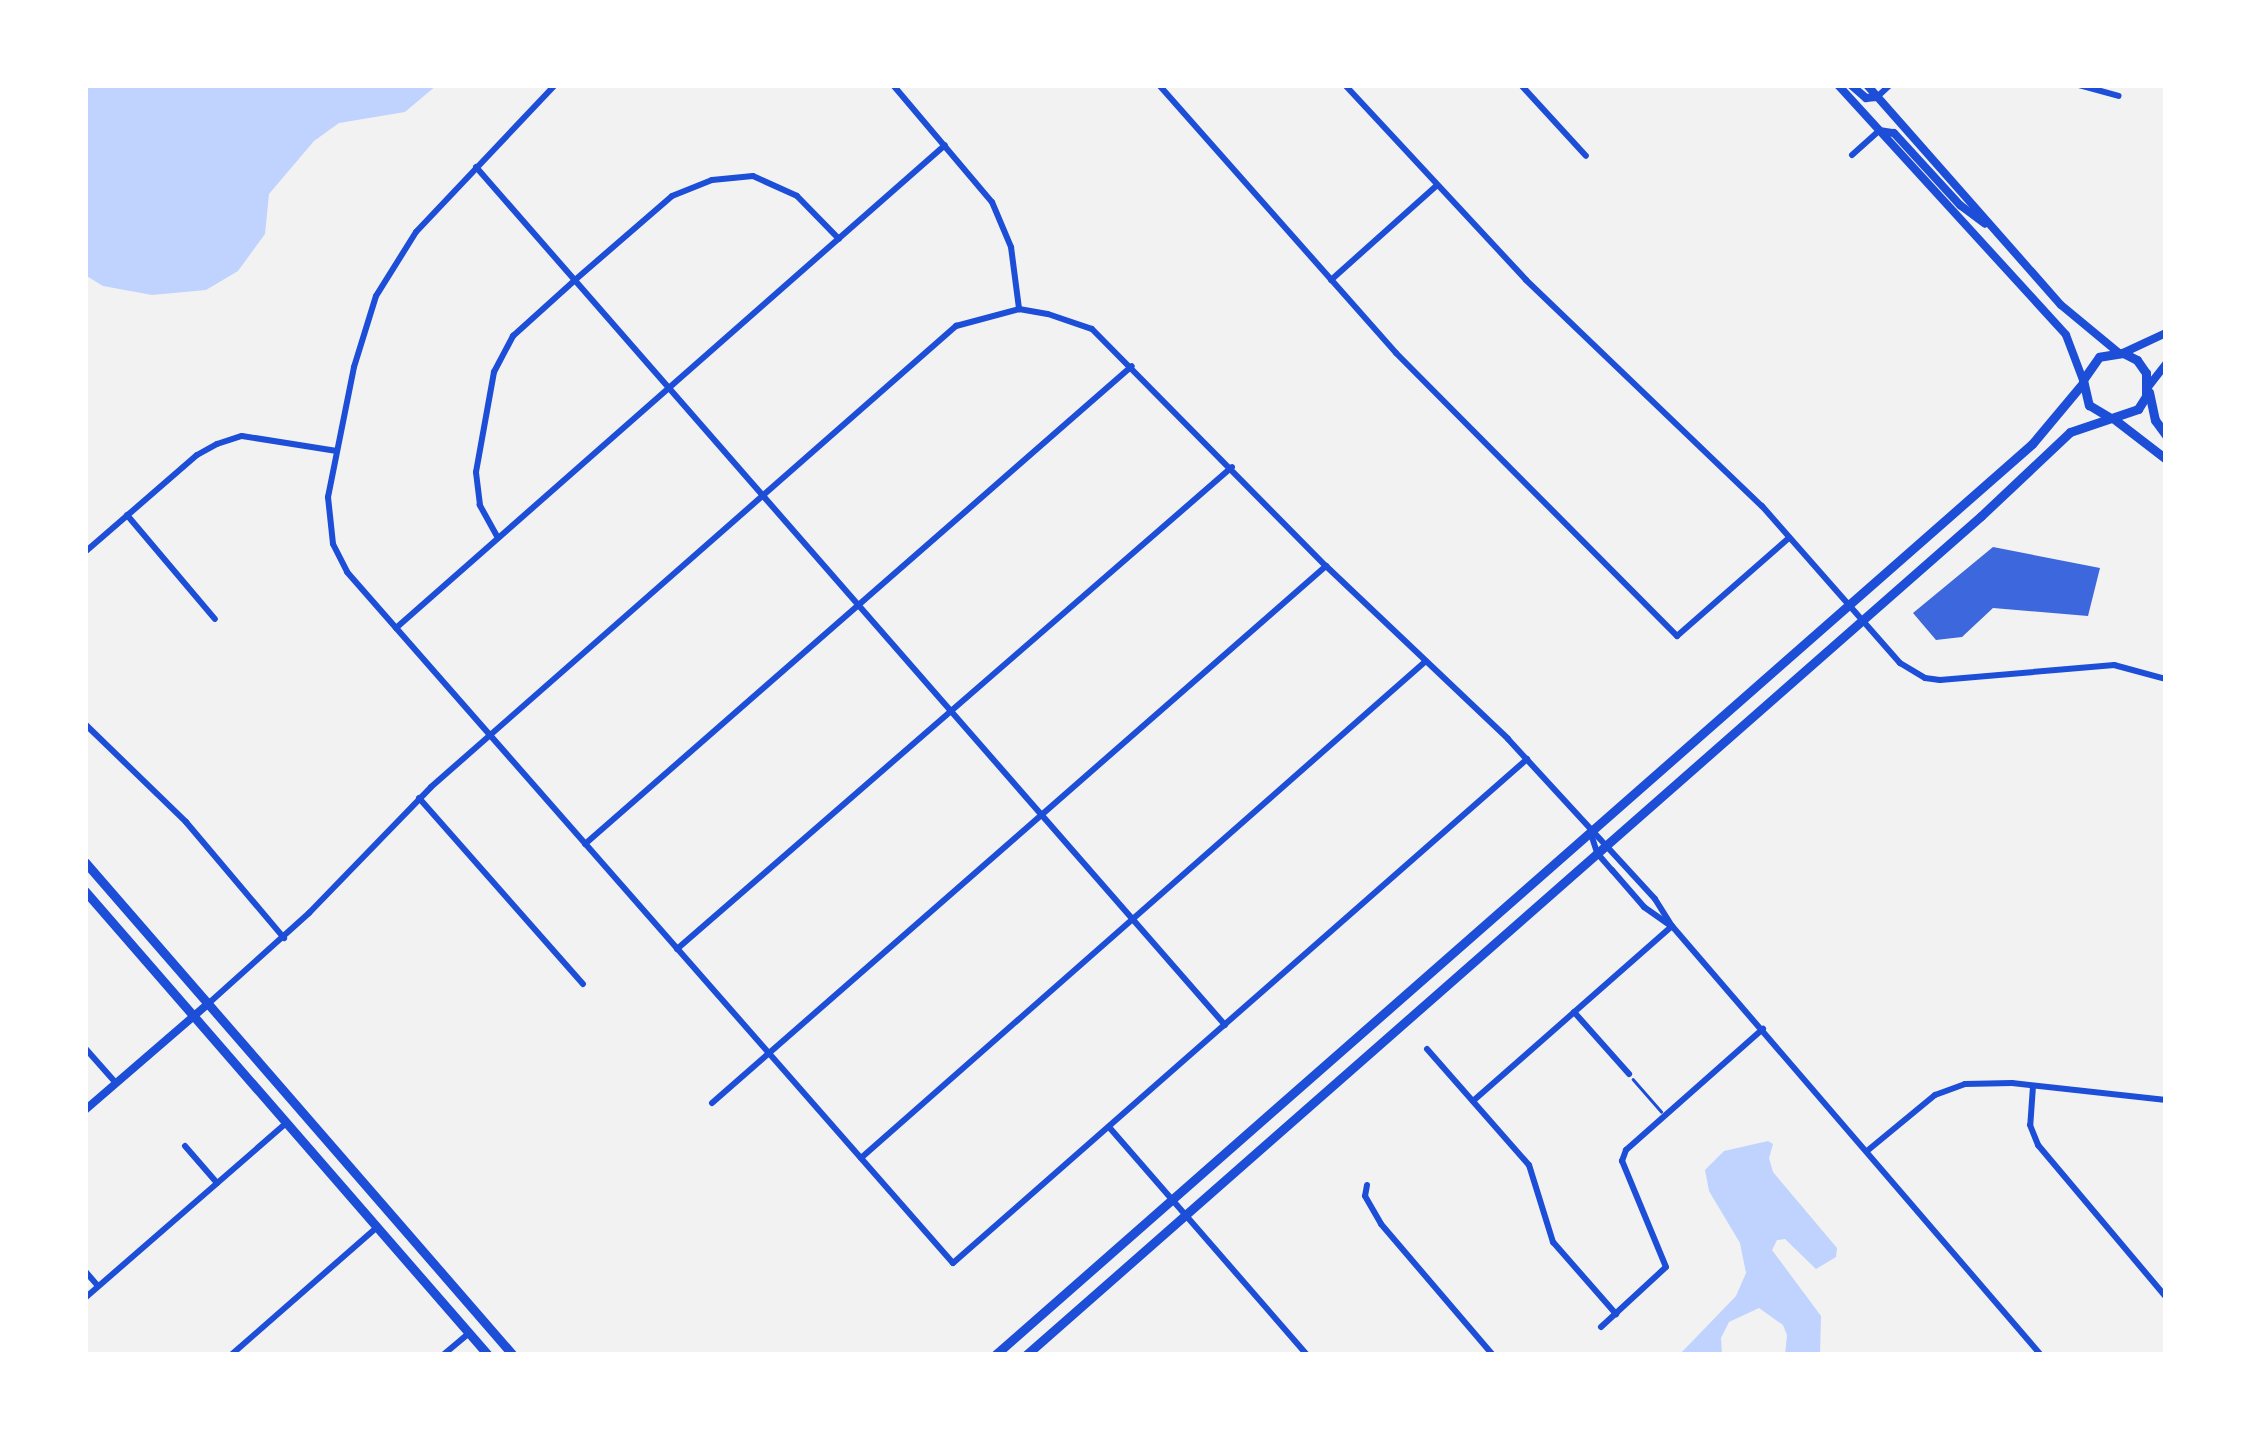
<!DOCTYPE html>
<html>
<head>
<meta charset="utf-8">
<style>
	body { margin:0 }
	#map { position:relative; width:2251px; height:1440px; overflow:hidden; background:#f2f2f2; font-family:"PT Sans",sans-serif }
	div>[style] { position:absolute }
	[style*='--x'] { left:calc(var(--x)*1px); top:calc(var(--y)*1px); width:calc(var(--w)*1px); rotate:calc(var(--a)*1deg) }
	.water>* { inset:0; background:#bfd3fe }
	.building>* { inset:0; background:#3d67dc }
	.path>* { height:2.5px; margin:-1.25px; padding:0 1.25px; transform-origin:1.25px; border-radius:1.25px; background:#1d4ed8 }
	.minor>* { height:6px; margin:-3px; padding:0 3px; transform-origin:3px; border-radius:3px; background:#1d4ed8 }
	.tertiary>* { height:8px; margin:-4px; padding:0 4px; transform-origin:4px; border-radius:4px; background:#1d4ed8 }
	.secondary>* { height:9px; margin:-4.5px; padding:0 4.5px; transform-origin:4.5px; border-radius:4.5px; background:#1d4ed8 }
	span { translate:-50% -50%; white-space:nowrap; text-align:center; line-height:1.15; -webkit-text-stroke:8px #fff; paint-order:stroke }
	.frame { position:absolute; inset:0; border:88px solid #fff; pointer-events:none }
</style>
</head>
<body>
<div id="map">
	<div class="water">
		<div style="clip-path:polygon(85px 85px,437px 85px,405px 112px,339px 123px,314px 141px,269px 194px,265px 234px,238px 271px,206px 290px,152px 295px,103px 286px,85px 275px)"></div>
		<div style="clip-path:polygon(1768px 1141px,1773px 1144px,1769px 1158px,1773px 1172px,1837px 1248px,1836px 1257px,1816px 1269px,1785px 1239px,1777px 1240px,1772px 1250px,1821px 1316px,1820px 1355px,1785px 1355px,1787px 1335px,1783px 1325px,1759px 1308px,1729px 1322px,1721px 1338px,1722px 1355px,1679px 1355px,1736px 1296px,1746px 1273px,1740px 1243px,1709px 1191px,1705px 1170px,1724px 1151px)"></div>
	</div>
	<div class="building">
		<div style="clip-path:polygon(1993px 547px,2100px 568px,2088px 616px,1993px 608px,1962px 637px,1936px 640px,1913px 613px)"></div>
	</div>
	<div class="path">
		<div style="--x:1633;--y:1079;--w:43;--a:48.8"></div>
	</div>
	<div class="minor">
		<div style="--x:555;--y:85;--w:202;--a:133.4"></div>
		<div style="--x:416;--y:232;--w:75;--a:122"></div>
		<div style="--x:376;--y:296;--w:74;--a:107.2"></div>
		<div style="--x:354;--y:367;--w:133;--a:101.3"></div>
		<div style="--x:328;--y:497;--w:47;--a:83.9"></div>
		<div style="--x:333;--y:544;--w:31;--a:63"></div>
		<div style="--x:347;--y:572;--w:919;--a:48.75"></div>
		<div style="--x:953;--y:1263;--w:764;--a:-41.28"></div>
		<div style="--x:893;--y:85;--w:153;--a:49.8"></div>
		<div style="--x:992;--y:202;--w:49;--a:67.1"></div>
		<div style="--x:1011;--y:247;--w:63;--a:82.6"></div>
		<div style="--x:1159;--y:85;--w:358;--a:48.5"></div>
		<div style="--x:1396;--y:353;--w:399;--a:45.2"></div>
		<div style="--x:1677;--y:636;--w:149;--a:-41.2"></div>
		<div style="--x:1345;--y:85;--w:266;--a:47.1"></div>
		<div style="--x:1526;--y:280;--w:327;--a:43.8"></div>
		<div style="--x:1762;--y:506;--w:209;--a:48.7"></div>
		<div style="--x:1900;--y:663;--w:29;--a:31"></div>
		<div style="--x:1925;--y:678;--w:15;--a:8"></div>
		<div style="--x:1940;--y:680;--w:175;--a:-4.9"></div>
		<div style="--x:2114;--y:665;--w:54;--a:15.1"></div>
		<div style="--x:1521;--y:85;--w:96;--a:47.5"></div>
		<div style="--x:2079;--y:85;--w:41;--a:15.4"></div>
		<div style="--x:1877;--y:97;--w:18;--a:-43"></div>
		<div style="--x:1852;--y:155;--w:36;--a:-42"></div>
		<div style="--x:476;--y:167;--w:1139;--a:48.88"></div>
		<div style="--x:1331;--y:280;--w:141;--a:-41.8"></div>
		<div style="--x:127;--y:515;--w:136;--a:49.8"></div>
		<div style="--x:498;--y:538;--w:38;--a:-119"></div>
		<div style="--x:480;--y:505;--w:33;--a:-97"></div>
		<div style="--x:476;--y:472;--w:102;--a:-79.8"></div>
		<div style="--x:494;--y:372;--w:41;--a:-62.2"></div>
		<div style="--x:513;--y:336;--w:84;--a:-42.1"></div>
		<div style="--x:575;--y:280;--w:128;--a:-40.9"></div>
		<div style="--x:672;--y:196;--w:43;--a:-21.8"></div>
		<div style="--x:712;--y:180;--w:41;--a:-5.6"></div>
		<div style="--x:753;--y:176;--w:48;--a:24.4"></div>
		<div style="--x:797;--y:196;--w:60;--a:45.7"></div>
		<div style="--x:85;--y:552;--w:148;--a:-40.9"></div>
		<div style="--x:197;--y:455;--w:23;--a:-29"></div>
		<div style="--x:217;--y:444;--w:26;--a:-18"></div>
		<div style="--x:242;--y:436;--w:96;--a:9"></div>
		<div style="--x:396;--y:628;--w:731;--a:-41.34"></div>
		<div style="--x:85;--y:724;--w:141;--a:44.1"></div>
		<div style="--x:186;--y:822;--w:152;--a:49.8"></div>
		<div style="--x:419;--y:798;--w:248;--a:48.6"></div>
		<div style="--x:1590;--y:831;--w:23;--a:72"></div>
		<div style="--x:1597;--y:853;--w:23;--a:49"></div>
		<div style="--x:1612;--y:870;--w:49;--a:49.1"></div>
		<div style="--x:1644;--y:907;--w:33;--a:35"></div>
		<div style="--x:585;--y:844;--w:726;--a:-41.15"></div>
		<div style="--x:677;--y:949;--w:735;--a:-40.97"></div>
		<div style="--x:209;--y:1003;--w:135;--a:-42"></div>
		<div style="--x:309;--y:913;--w:175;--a:-45.9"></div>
		<div style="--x:431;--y:787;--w:699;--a:-41.29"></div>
		<div style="--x:956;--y:326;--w:65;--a:-15.1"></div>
		<div style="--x:1019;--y:309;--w:29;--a:10"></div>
		<div style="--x:1048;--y:314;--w:46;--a:18.8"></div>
		<div style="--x:1092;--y:329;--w:333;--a:45.4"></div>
		<div style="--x:1326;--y:566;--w:251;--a:43.5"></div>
		<div style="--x:1508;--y:739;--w:217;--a:47.4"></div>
		<div style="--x:1655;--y:899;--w:32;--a:58"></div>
		<div style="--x:1672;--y:926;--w:566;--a:49.3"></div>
		<div style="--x:1574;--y:1012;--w:83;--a:48.4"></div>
		<div style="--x:85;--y:1048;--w:47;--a:48.5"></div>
		<div style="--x:1427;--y:1049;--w:154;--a:48.7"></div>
		<div style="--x:1529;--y:1165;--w:81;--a:72.7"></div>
		<div style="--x:1553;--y:1242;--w:96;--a:48.8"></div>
		<div style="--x:2033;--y:1086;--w:39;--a:94"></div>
		<div style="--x:2030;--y:1125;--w:22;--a:68"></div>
		<div style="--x:2038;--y:1145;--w:199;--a:49.9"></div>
		<div style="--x:1473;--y:1101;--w:265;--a:-41.3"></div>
		<div style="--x:712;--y:1103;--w:816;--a:-41.17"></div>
		<div style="--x:1109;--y:1127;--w:302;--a:49"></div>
		<div style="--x:185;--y:1146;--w:49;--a:49.1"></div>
		<div style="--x:1867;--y:1151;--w:88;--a:-39.5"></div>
		<div style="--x:1935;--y:1095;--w:32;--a:-20"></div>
		<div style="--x:1965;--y:1084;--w:47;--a:-1.2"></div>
		<div style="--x:2012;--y:1083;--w:155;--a:6.3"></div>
		<div style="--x:861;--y:1158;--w:752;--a:-41.34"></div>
		<div style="--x:1367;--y:1185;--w:11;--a:100"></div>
		<div style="--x:1365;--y:1196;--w:32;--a:60"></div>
		<div style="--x:1381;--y:1224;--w:172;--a:49.5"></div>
		<div style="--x:85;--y:1271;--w:20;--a:49"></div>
		<div style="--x:85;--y:1298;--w:267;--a:-41"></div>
		<div style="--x:1601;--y:1327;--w:88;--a:-42.7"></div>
		<div style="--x:1666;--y:1267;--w:115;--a:-112.5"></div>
		<div style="--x:1622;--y:1161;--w:12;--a:-70"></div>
		<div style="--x:1626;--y:1150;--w:183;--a:-41.5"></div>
		<div style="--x:231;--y:1355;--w:194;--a:-41.2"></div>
		<div style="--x:443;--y:1355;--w:34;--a:-40"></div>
	</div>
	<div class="tertiary">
		<div style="--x:1838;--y:85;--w:338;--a:47.6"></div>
		<div style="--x:2066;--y:335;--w:48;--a:69.3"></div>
		<div style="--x:1851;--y:85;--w:20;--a:41"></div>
		<div style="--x:1866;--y:98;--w:11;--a:-5"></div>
		<div style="--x:1867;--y:85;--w:293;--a:48.6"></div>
		<div style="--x:2061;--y:305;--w:75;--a:39.6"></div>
		<div style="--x:1879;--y:131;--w:15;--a:8"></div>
		<div style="--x:1894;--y:133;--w:98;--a:47.5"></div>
		<div style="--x:1960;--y:205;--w:31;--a:37"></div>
		<div style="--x:2123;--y:353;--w:47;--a:-24.9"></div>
		<div style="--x:2148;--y:387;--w:29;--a:-52"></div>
		<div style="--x:85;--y:1110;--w:164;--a:-40.8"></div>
	</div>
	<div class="secondary">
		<div style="--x:2149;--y:392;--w:29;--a:78"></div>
		<div style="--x:2155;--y:420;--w:19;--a:54"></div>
		<div style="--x:2114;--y:419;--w:66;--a:37.6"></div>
		<div style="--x:85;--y:862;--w:653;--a:49.04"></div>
		<div style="--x:85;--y:891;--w:615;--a:49.02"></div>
		<div style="--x:995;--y:1355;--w:1380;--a:-41.3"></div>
		<div style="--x:2032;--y:444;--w:80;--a:-50.1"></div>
		<div style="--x:1026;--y:1355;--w:1271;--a:-41.3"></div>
		<div style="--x:1981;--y:516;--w:122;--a:-43.3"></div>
		<div style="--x:2070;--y:432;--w:72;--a:-18.7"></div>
		<div style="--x:2138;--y:409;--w:15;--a:-58"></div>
		<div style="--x:2146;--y:396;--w:23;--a:-90"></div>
		<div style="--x:2146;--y:373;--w:16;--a:-125"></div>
		<div style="--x:2137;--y:360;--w:16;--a:-153"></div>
		<div style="--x:2123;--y:353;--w:24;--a:171"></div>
		<div style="--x:2099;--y:357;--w:28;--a:125"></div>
		<div style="--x:2083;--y:380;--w:26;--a:77"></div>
		<div style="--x:2089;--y:405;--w:23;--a:31"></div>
	</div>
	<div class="frame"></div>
</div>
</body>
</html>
